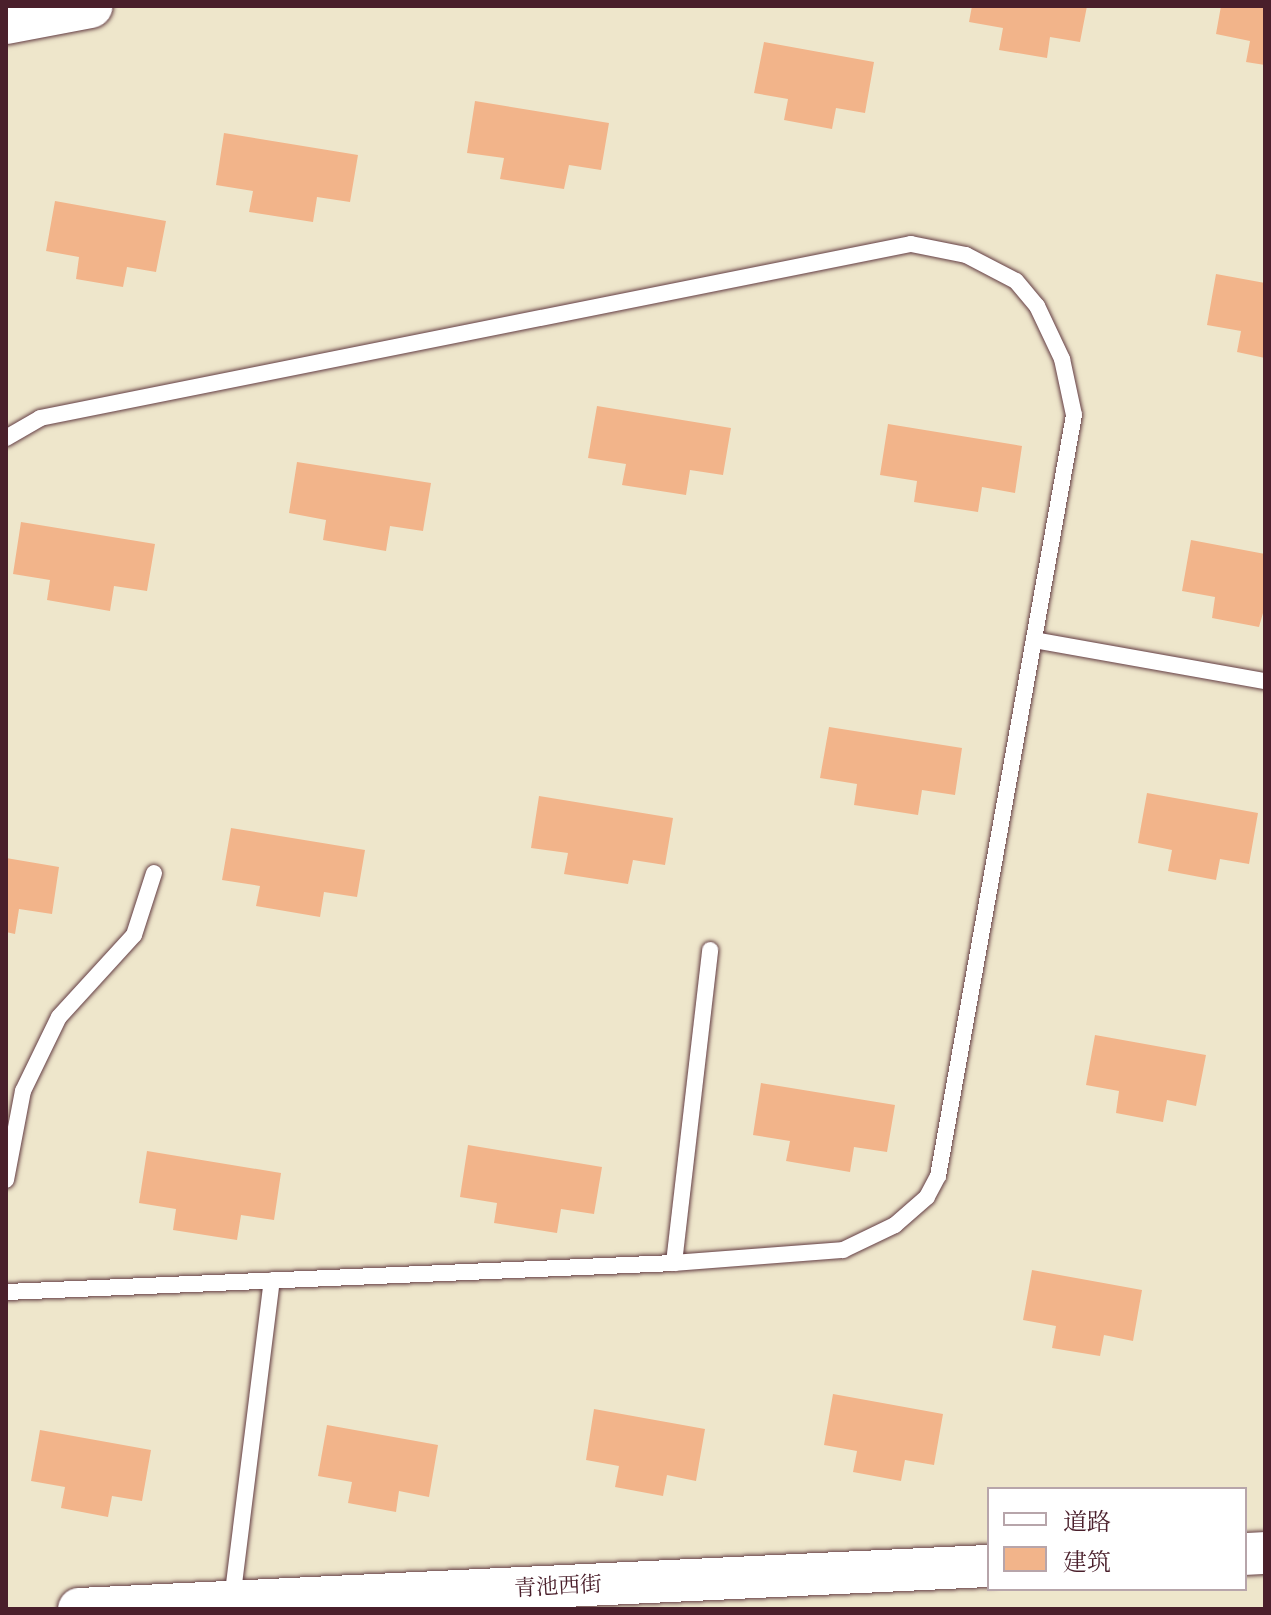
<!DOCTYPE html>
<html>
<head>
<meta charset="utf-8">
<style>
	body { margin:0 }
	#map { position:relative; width:1271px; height:1615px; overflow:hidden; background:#eee6cb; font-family:"IM FELL Great Primer","Noto Serif SC",serif }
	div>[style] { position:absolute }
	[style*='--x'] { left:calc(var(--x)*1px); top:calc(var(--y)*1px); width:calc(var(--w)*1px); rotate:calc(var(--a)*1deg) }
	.building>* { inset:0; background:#f2b48a }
	.roads { filter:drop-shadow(0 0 2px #633d43) drop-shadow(0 0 2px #633d43) }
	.service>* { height:16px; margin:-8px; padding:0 8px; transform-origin:8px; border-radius:8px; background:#fff }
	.tertiary>* { height:42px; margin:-21px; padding:0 21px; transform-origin:21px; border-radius:21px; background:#fff }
	.secondary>* { height:44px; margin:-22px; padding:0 22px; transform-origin:22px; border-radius:22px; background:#fff }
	span { translate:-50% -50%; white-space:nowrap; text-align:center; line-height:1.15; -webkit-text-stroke:7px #fff; paint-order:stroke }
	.street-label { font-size:22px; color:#4a1f2b }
	.frame { position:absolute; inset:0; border:8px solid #4a1f2b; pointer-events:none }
	.legend { position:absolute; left:987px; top:1487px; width:260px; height:104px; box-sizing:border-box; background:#fff; border:2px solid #b7a5aa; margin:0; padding:10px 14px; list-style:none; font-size:24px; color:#4a1f2b }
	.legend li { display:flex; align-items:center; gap:16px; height:40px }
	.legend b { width:40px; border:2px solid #b7a5aa }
</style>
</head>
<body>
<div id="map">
	<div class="building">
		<div style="clip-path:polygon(972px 6px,1087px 6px,1080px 42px,1050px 37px,1047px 58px,999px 50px,1003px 28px,969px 22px)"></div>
		<div style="clip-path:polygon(1221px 6px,1265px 6px,1265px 65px,1246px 62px,1250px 41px,1216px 34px)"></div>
		<div style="clip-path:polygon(764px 42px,874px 62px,865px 113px,836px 108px,832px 129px,784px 120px,788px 99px,754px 93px)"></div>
		<div style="clip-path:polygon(475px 101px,609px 123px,601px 170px,569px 165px,564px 189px,500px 179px,504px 158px,467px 153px)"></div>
		<div style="clip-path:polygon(224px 133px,358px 155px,350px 202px,317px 197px,313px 222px,249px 212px,253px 191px,216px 185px)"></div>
		<div style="clip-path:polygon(55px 201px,166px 221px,156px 272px,127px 267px,123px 287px,76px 279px,79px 257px,46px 251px)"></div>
		<div style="clip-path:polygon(1216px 274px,1265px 283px,1265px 358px,1237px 352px,1241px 331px,1207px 325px)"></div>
		<div style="clip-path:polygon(597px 406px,731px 428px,723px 475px,690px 470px,686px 495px,622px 485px,626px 464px,588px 458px)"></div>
		<div style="clip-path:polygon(888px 424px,1022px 446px,1015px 493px,982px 487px,978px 512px,914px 502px,917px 481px,880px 475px)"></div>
		<div style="clip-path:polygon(297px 462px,431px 483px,423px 531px,390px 526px,386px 551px,323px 540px,326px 520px,289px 513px)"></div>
		<div style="clip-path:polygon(21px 522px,155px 544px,147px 591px,114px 586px,110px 611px,47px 600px,50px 580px,13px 574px)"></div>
		<div style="clip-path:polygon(1191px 540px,1265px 554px,1265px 606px,1259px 627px,1212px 618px,1215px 597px,1182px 591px)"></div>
		<div style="clip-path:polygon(829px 727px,962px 748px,955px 795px,922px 790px,918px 815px,854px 805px,857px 784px,820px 778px)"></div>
		<div style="clip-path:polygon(1147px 793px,1258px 813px,1249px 864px,1220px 859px,1216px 880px,1168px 871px,1172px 850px,1138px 843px)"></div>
		<div style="clip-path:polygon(539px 796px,673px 818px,665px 865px,633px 860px,628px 884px,564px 874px,568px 853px,531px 848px)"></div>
		<div style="clip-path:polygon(231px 828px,365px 850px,357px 897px,324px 892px,320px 917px,256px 906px,260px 886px,222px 880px)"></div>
		<div style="clip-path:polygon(6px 858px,59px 867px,52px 914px,19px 909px,15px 934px,6px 932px)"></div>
		<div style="clip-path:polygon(1095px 1035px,1206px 1055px,1196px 1106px,1167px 1100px,1163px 1122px,1116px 1113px,1119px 1091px,1086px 1085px)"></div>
		<div style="clip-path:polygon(761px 1083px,895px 1105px,887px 1152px,854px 1147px,850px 1172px,786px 1161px,790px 1141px,753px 1135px)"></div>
		<div style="clip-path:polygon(468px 1145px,602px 1167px,594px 1214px,561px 1209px,557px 1233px,494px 1223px,497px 1203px,460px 1197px)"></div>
		<div style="clip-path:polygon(147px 1151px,281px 1173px,274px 1220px,241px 1215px,237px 1240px,173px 1230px,176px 1209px,139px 1203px)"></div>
		<div style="clip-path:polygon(1032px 1270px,1142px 1290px,1133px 1341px,1104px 1335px,1100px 1356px,1052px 1348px,1056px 1326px,1023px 1320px)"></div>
		<div style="clip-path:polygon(833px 1394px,943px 1414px,934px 1465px,905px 1460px,901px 1481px,853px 1472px,857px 1451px,824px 1445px)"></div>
		<div style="clip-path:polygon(594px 1409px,705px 1429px,696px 1481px,667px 1475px,663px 1496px,615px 1487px,619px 1466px,586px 1460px)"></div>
		<div style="clip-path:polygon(327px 1425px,438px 1445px,429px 1497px,399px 1491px,396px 1512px,348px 1503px,352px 1482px,318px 1476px)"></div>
		<div style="clip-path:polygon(40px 1430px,151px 1450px,142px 1501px,112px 1496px,108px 1517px,61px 1508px,65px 1487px,31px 1481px)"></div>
	</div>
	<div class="roads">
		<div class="service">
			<div style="--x:6;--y:438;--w:39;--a:-30"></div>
			<div style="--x:40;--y:418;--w:888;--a:-11.3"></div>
			<div style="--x:911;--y:244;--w:56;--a:11.3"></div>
			<div style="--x:966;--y:255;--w:56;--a:27.5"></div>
			<div style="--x:1016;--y:281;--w:33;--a:50"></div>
			<div style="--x:1037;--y:306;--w:59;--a:64.7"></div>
			<div style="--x:1062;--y:359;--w:57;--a:77.9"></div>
			<div style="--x:1074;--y:415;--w:773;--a:100.13"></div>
			<div style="--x:938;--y:1176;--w:24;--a:118"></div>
			<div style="--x:927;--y:1197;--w:43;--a:138.8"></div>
			<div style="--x:895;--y:1225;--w:58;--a:154.3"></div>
			<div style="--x:843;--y:1250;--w:169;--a:175.6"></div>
			<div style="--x:674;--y:1263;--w:669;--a:177.51"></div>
			<div style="--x:1034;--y:640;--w:235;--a:10.1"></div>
			<div style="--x:6;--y:1180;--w:91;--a:-79.2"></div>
			<div style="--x:23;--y:1091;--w:82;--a:-64.1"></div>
			<div style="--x:59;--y:1017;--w:111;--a:-47.6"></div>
			<div style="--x:134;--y:935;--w:65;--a:-72.1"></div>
			<div style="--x:674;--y:1263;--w:315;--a:-83.4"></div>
			<div style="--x:232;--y:1600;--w:322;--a:-82.9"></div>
		</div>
		<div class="tertiary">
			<div style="--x:1245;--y:1554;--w:20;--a:-3"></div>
			<div style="--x:79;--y:1609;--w:911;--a:-2.71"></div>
		</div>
		<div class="secondary">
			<div style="--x:6;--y:22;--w:86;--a:-10.7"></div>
		</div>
	</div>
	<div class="street-label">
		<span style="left:558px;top:1586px;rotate:-3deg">青池西街</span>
	</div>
	<div class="frame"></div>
	<ul class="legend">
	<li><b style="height:10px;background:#fff"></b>道路</li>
	<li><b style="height:22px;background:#f2b48a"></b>建筑</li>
	</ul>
</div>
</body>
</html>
